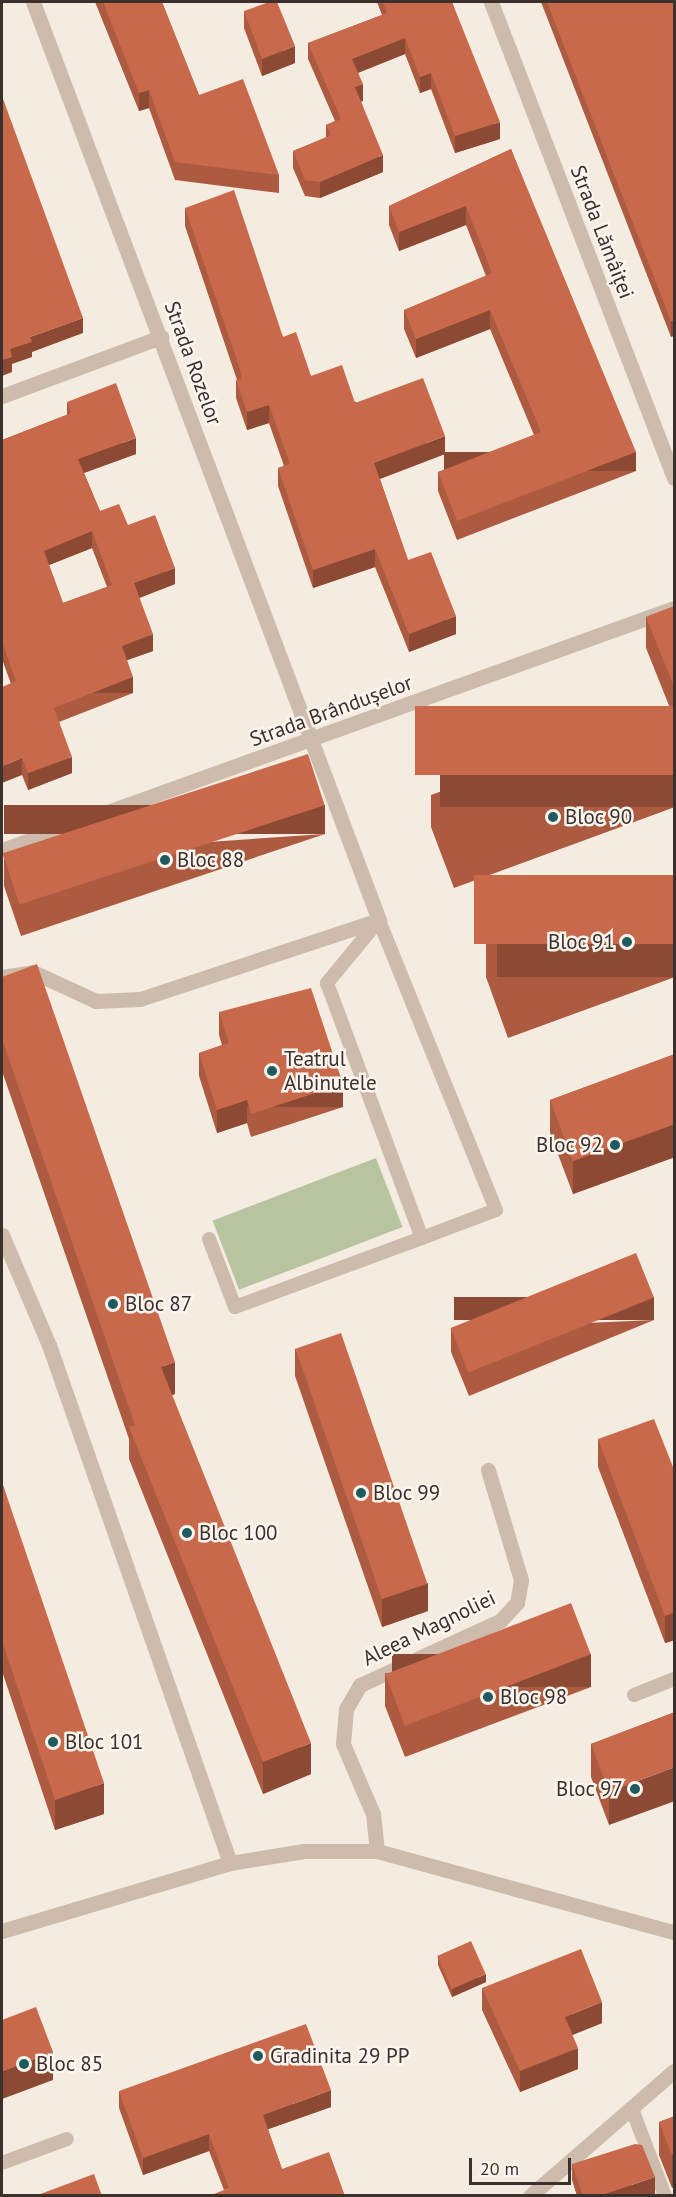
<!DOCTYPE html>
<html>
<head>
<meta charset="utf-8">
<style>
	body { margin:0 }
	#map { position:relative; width:676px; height:2197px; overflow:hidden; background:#f4ebe1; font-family:"PT Sans",sans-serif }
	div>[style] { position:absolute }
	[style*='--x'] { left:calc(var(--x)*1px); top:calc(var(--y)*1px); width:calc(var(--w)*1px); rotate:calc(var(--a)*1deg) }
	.green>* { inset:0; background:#b8c4a0; transform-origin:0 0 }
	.lane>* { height:14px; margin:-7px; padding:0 7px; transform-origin:7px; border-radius:7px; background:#cdbbac }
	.street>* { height:15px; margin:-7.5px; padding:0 7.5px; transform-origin:7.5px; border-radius:7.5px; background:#cdbbac }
	.wall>* { inset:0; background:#ac5a40 }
	.shaded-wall>* { inset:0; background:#8c4a34; transform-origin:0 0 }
	.building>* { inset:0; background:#c8694b; transform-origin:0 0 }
	.dots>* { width:16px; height:16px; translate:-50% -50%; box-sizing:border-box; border:3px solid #fbf5ee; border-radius:50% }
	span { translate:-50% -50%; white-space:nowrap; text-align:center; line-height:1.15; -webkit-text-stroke:5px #fbf5ee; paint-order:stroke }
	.street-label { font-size:21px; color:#3b302b }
	.poi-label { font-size:21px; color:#3b302b }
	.left { translate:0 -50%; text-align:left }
	.right { translate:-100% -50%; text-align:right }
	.frame { position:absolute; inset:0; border:3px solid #3b302b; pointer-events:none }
	.scale { position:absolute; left:469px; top:2158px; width:102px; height:27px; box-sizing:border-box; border:3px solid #3b302b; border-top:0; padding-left:8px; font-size:18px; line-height:21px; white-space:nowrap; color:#3b302b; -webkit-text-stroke:4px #fbf5ee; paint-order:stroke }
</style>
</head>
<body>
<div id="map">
	<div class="green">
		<div style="left:376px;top:1158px;width:74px;height:175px;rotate:69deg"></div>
	</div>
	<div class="lane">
		<div style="--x:209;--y:1239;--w:73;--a:69.1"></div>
		<div style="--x:235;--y:1307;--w:40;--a:-20.2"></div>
		<div style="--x:273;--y:1293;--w:159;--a:-20.3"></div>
		<div style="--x:422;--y:1238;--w:79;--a:-20.7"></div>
		<div style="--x:496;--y:1210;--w:313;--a:-112"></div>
		<div style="--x:379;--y:920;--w:82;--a:129.5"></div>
		<div style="--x:327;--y:983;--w:272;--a:69.6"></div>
		<div style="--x:634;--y:1695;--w:43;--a:-21.8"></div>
		<div style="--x:632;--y:2109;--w:93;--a:69.2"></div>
		<div style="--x:2;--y:2163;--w:69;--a:-20.3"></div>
	</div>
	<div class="street">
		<div style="--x:491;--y:2;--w:510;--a:68.97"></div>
		<div style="--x:2;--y:396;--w:170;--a:-20.4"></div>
		<div style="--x:2;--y:850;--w:714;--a:-19.8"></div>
		<div style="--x:2;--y:977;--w:31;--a:-9"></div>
		<div style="--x:33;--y:972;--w:69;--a:24.7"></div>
		<div style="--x:96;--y:1001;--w:44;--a:-2.6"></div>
		<div style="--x:140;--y:999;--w:252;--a:-18.3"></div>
		<div style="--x:379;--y:920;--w:981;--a:-110.65"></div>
		<div style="--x:2;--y:1235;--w:120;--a:66.9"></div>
		<div style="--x:49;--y:1345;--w:549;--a:70.74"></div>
		<div style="--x:377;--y:1851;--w:37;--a:-96"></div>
		<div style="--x:373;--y:1814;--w:76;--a:-113.2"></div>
		<div style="--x:343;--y:1744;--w:35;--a:-85"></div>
		<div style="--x:346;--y:1709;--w:28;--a:-60"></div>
		<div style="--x:360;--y:1685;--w:154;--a:-24.6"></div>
		<div style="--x:500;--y:1621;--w:25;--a:-47"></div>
		<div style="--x:517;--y:1603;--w:23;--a:-80"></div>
		<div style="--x:521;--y:1580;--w:115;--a:-106.7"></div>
		<div style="--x:2;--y:1931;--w:238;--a:-16.6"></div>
		<div style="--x:230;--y:1863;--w:75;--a:-9.2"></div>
		<div style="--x:304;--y:1851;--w:73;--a:0"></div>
		<div style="--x:377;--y:1851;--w:308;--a:15.3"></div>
		<div style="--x:530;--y:2196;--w:191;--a:-41"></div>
	</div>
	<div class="wall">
		<div style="clip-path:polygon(95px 2px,162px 2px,199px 95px,279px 175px,279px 193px,175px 180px,149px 108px,139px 111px)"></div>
		<div style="clip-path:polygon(377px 2px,452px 2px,500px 139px,455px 153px,431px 89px,420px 93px,405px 54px,358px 73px,363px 101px,361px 101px,383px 172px,320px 198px,305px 196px,293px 168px,293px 151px,326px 138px,326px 125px,335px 121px,308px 59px,308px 43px,382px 15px)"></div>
		<div style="clip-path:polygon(541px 2px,675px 2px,671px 337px)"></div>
		<div style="clip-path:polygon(244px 11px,295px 63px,262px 76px,244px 28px)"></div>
		<div style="clip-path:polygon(511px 149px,636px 471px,457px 540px,438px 491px,438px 472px,534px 435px,490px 329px,416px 358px,404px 329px,404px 310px,486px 276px,466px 225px,399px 251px,389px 225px,389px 206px)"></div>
		<div style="clip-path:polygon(185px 208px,283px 337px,311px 376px,445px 454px,380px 479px,408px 560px,456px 634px,409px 652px,375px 567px,313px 588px,278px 486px,278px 468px,284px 466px,269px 423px,247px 430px,236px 398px,236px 380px,237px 380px,185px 226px)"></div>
		<div style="clip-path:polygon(evenodd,67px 402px,136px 454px,84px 473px,100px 511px,128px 525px,175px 584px,139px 598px,153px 651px,127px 660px,133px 693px,59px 722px,72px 773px,28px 790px,22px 775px,11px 684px,2px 659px,2px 440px,67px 415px,67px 402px,92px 548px,107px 587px,63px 603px,49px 565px,92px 548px)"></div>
		<div style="clip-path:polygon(675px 606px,675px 807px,454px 888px,431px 827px,431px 795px,670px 708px,646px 648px,646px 617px)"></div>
		<div style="clip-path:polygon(325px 834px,21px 936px,4px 886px,4px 856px)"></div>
		<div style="clip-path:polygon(675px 875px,675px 977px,508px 1038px,486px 977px,486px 944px)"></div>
		<div style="clip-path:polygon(2px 977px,175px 1394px,172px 1395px,311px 1774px,263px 1794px,129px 1459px,129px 1439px,2px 1071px)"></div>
		<div style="clip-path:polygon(219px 1012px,343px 1107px,251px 1137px,247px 1123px,217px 1133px,199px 1076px,199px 1053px,222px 1045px,219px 1035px)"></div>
		<div style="clip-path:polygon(675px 1054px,675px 1157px,573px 1194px,550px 1133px,550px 1100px)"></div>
		<div style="clip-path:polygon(654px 1320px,469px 1396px,451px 1352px,451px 1329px)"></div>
		<div style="clip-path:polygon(295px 1348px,428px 1611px,382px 1627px,295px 1376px)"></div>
		<div style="clip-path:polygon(598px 1439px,675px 1472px,675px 1640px,665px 1643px,598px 1467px)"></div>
		<div style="clip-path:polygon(2px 1482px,104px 1814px,55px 1830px,2px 1671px)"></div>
		<div style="clip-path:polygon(385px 1673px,591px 1687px,405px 1757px,385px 1706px)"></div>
		<div style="clip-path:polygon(675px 1712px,609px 1825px,591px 1777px,591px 1744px)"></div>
		<div style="clip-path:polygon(438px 1957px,486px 1982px,452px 1997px,438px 1965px)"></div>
		<div style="clip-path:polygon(482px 1988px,602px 2023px,572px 2035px,578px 2069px,520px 2092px,482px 2010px)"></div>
		<div style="clip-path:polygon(119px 2091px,331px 2107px,268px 2129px,282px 2169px,224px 2190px,209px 2151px,143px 2175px,119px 2108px)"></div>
		<div style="clip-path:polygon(675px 2116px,675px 2187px,672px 2188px,659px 2155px,659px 2122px)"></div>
		<div style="clip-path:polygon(572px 2164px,655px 2194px,650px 2196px,577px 2196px,572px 2180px)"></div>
	</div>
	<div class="shaded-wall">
		<div style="clip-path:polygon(405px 38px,405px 54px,352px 75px,352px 59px)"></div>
		<div style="clip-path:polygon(295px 46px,295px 63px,262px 76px,262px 59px)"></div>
		<div style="clip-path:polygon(431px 73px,431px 89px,420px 93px,420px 77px)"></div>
		<div style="clip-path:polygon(363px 84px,363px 101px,355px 104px,355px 87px)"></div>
		<div style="clip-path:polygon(149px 90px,149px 108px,139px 111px,139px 93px)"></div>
		<div style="clip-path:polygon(500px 122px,500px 139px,455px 153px,455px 136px)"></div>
		<div style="clip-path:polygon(383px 155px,383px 172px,320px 198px,320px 182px)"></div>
		<div style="clip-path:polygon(466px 206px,466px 225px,399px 251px,399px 232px)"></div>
		<div style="clip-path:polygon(490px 310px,490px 329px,416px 358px,416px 339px)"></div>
		<div style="clip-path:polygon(83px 318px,83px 333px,32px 352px,32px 357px,12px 364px,12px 372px,2px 376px,2px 360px,10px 349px,30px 337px)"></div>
		<div style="clip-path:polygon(675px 319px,675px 336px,671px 337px,671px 321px)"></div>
		<div style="clip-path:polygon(269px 405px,269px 423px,247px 430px,247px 412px)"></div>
		<div style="clip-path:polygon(445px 436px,445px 454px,374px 481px,374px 463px)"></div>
		<div style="clip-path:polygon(136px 438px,136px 454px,78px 475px,78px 459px)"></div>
		<div style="left:636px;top:452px;width:19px;height:192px;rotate:90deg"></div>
		<div style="clip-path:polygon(92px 531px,92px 548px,44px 567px,44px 551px)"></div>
		<div style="clip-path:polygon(375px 549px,375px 567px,313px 588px,313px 570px)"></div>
		<div style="clip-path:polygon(175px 568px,175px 584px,134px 600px,134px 583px)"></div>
		<div style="clip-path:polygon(456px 616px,456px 634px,409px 652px,409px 634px)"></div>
		<div style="clip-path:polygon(153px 634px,153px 651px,122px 662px,122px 646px)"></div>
		<div style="left:133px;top:677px;width:16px;height:85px;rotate:90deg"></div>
		<div style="clip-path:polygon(72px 757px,72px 773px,28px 790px,28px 773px)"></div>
		<div style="clip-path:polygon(22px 758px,22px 775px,2px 783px,2px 766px)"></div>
		<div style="left:675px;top:775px;width:32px;height:235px;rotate:90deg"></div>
		<div style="left:325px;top:805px;width:29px;height:321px;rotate:90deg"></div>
		<div style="left:675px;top:944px;width:33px;height:178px;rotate:90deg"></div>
		<div style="left:343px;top:1084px;width:23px;height:97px;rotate:90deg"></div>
		<div style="clip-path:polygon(247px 1100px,247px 1123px,217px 1133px,217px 1110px)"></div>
		<div style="clip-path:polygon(675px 1124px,675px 1157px,573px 1194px,573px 1161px)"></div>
		<div style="left:654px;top:1297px;width:23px;height:200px;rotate:90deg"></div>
		<div style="clip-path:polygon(175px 1362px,175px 1394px,161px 1399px,161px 1367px)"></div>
		<div style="clip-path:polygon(428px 1583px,428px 1611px,382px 1627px,382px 1599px)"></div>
		<div style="clip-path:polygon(675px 1612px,675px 1640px,665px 1643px,665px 1616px)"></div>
		<div style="left:591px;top:1654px;width:33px;height:199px;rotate:90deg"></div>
		<div style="clip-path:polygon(311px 1743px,311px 1774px,263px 1794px,263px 1762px)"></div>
		<div style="clip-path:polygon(675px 1767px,675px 1801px,609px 1825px,609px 1792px)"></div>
		<div style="clip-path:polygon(104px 1783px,104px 1814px,55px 1830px,55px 1800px)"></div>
		<div style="clip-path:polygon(486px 1974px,486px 1982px,452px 1997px,452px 1989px)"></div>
		<div style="clip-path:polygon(602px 2002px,602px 2023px,565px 2038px,565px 2017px)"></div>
		<div style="clip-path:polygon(578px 2048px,578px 2069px,520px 2092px,520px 2071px)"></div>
		<div style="clip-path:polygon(53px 2052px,53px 2080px,2px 2099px,2px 2071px)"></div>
		<div style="clip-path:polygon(331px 2090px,331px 2107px,263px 2131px,263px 2115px)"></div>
		<div style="clip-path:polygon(209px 2134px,209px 2151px,143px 2175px,143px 2158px)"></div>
		<div style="left:675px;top:2154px;width:33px;height:3px;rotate:90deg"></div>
		<div style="clip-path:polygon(655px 2177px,655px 2194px,650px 2196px,599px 2196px)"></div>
	</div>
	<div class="building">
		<div style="clip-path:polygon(103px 2px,162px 2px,199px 95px,243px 79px,279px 175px,175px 162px,149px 90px,139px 93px)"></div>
		<div style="clip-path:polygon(269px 2px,277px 2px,295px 46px,262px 59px,244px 11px)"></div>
		<div style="clip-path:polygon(383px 2px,452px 2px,500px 122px,455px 136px,431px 73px,420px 77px,405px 38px,352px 59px,363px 84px,355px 87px,383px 155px,320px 182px,305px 180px,293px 151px,331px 135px,326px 125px,341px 119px,308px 43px,387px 13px)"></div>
		<div style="clip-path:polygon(547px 2px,675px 2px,675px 319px,671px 321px)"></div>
		<div style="clip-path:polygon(2px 96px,83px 318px,30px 337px,32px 342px,10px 349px,12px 357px,2px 360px)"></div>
		<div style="clip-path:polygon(511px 149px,636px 452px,457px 521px,438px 472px,541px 432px,490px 310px,416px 339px,404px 310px,492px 273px,466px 206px,399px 232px,389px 206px)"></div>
		<div style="clip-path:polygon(234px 190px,283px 337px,296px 332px,311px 376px,342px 365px,355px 403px,423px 378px,445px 436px,374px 463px,408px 560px,431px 552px,456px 616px,409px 634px,375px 549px,313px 570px,278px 468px,290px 464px,269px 405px,247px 412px,236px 380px,242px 379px,239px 366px,185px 208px)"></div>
		<div style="clip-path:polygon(evenodd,116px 383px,136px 438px,78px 459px,100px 511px,119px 504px,128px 525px,155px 515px,175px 568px,134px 583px,153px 634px,122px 646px,133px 677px,54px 708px,72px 757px,28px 773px,22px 758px,2px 766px,2px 687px,16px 681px,2px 642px,2px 440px,71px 413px,67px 402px,116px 383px,92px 531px,112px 585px,63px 603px,44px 551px,92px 531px)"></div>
		<div style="clip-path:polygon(675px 606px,675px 689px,646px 617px)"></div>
		<div style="left:675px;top:706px;width:69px;height:260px;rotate:90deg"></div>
		<div style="left:308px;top:754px;width:54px;height:321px;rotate:72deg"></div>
		<div style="left:675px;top:875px;width:69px;height:201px;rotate:90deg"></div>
		<div style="clip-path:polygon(37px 964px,175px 1362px,161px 1367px,311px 1743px,263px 1762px,129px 1427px,135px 1425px,2px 1039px,2px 977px)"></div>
		<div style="clip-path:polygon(311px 988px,343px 1084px,251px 1114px,247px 1100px,217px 1110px,199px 1053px,229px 1043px,219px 1012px)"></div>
		<div style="clip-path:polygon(675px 1054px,675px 1124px,573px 1161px,550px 1100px)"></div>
		<div style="left:636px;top:1253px;width:48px;height:200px;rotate:68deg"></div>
		<div style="left:341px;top:1333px;width:265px;height:48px;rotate:71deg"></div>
		<div style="clip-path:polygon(654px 1419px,675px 1472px,675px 1612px,665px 1616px,598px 1439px)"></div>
		<div style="clip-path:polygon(2px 1482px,104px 1783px,55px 1800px,2px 1641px)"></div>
		<div style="left:571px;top:1603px;width:55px;height:199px;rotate:69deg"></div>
		<div style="clip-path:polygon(675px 1712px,675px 1767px,609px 1792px,591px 1744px)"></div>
		<div style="left:471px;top:1941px;width:36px;height:37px;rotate:66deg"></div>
		<div style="clip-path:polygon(581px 1949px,602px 2002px,565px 2017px,578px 2048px,520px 2071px,482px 1988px)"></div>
		<div style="clip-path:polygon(36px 2007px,53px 2052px,2px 2071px,2px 2020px)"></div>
		<div style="clip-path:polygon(306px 2024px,331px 2090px,263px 2115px,282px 2169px,329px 2152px,345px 2196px,209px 2196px,229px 2188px,209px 2134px,143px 2158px,119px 2091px)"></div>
		<div style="clip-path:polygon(675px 2116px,675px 2154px,672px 2155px,659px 2122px)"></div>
		<div style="clip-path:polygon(635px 2144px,642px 2145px,655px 2177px,599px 2196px,583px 2196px,572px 2164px)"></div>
		<div style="clip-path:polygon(94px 2174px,102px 2196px,35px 2196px)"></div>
	</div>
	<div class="dots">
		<div style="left:553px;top:817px;background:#1f5a5e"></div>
		<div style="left:165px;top:860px;background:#1f5a5e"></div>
		<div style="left:627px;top:942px;background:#1f5a5e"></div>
		<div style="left:272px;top:1071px;background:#1f5a5e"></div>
		<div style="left:615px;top:1145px;background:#1f5a5e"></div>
		<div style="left:113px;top:1304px;background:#1f5a5e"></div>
		<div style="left:361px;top:1493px;background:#1f5a5e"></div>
		<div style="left:187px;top:1533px;background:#1f5a5e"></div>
		<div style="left:488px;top:1697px;background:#1f5a5e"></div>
		<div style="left:53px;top:1742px;background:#1f5a5e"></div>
		<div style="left:635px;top:1789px;background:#1f5a5e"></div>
		<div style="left:258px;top:2056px;background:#1f5a5e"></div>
		<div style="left:24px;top:2064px;background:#1f5a5e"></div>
	</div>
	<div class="street-label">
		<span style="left:602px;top:232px;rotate:69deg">Strada Lămâiței</span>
		<span style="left:193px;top:363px;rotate:70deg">Strada Rozelor</span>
		<span style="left:331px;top:711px;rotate:-20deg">Strada Brândușelor</span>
		<span style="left:429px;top:1628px;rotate:-26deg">Aleea Magnoliei</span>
	</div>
	<div class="poi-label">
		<span class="left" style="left:565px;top:817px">Bloc 90</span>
		<span class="left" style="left:177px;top:860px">Bloc 88</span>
		<span class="right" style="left:615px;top:942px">Bloc 91</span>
		<span class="left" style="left:284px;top:1071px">Teatrul<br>Albinutele</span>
		<span class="right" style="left:603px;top:1145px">Bloc 92</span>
		<span class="left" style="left:125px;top:1304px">Bloc 87</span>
		<span class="left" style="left:373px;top:1493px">Bloc 99</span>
		<span class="left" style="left:199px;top:1533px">Bloc 100</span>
		<span class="left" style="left:500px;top:1697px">Bloc 98</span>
		<span class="left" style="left:65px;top:1742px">Bloc 101</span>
		<span class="right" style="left:623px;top:1789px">Bloc 97</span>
		<span class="left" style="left:270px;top:2056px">Gradinita 29 PP</span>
		<span class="left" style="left:36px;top:2064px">Bloc 85</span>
	</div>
	<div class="frame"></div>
	<div class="scale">20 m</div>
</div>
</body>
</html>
